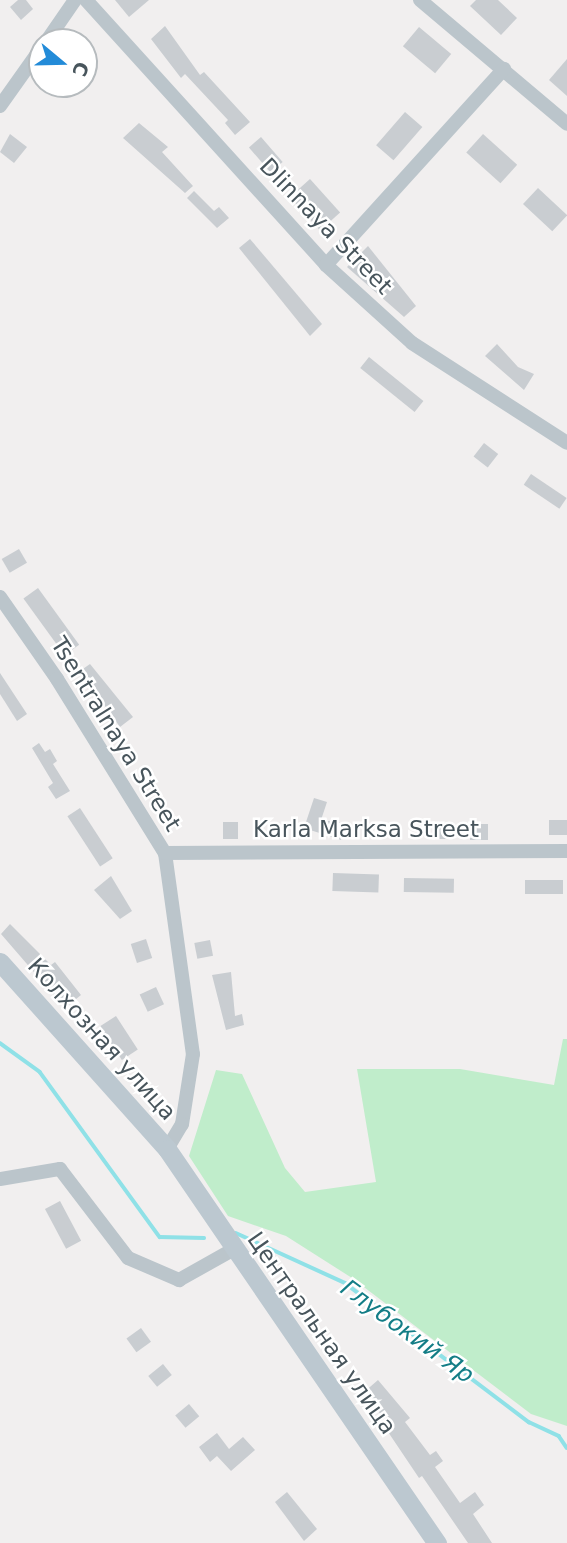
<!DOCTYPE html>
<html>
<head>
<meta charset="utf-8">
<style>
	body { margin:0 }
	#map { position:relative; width:567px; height:1543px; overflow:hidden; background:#f1efef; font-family:"DejaVu Sans",sans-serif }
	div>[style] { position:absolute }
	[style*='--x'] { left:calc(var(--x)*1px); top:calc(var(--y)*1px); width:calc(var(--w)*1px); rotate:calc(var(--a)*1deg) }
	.green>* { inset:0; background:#c0edcb }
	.stream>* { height:3.5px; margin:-1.75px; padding:0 1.75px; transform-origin:1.75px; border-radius:1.75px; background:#8fe1e7 }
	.building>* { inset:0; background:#c9cdd1; transform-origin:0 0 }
	.street>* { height:14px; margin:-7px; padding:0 7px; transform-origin:7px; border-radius:7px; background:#bbc5cb }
	.secondary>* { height:19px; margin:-9.5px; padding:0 9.5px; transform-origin:9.5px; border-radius:9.5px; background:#bcc8d0 }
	span { translate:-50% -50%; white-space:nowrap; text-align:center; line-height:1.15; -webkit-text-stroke:5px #fff; paint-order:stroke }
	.street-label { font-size:23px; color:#48555c }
	.water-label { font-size:24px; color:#137d86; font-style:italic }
	.north { position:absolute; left:28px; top:28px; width:70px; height:70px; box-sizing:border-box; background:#fff; border:2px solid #b6bbbe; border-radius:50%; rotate:109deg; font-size:19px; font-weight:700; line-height:28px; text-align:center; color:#48555c }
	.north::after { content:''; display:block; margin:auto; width:24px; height:32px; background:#238bd8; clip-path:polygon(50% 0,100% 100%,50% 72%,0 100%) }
</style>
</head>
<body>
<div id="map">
	<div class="green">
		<div style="clip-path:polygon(563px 1039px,567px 1039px,567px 1426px,531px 1414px,352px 1278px,286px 1236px,228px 1216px,189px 1156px,216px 1070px,242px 1074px,285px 1168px,305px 1192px,376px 1182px,357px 1069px,460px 1069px,554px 1085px)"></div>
	</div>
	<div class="stream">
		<div style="--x:0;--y:1043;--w:49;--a:35.9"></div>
		<div style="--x:40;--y:1072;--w:204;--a:54"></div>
		<div style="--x:160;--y:1237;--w:44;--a:1.3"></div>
		<div style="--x:236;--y:1233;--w:120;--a:24.6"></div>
		<div style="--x:345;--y:1283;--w:231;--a:37.1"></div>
		<div style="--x:529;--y:1422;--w:33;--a:25"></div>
		<div style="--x:559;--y:1436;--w:14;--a:56"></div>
	</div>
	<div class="building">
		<div style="clip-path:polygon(18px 0,26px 0,33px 9px,21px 20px,10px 7px)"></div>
		<div style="clip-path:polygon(115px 0,149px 0,129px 17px)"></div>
		<div style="clip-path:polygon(476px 0,498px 0,517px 18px,501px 35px,470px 6px)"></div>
		<div style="clip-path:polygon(165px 26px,200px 75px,204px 72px,250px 122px,235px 135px,225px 123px,228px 120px,185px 74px,181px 78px,151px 39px)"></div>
		<div style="left:419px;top:27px;width:42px;height:25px;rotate:40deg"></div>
		<div style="clip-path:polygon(567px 59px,567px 96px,549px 80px)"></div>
		<div style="left:405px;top:112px;width:23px;height:44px;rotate:41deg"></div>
		<div style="clip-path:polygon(139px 123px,168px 147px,162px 152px,193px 186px,185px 193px,123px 138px)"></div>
		<div style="clip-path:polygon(10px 134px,27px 147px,14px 163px,0 152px)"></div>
		<div style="left:483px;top:134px;width:46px;height:25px;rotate:42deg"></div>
		<div style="left:261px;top:137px;width:33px;height:16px;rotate:49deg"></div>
		<div style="left:310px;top:179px;width:45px;height:27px;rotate:48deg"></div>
		<div style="left:538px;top:188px;width:40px;height:22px;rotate:43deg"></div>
		<div style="clip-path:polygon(194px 191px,214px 211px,219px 207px,229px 218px,217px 228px,187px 198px)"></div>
		<div style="clip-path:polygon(250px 239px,322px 324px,310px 336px,239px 248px)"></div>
		<div style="clip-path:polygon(368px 246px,416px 306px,404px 317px,347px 267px)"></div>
		<div style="clip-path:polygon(497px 344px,518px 367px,534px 374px,524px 390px,485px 356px)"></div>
		<div style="left:369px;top:357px;width:70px;height:14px;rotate:39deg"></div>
		<div style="left:484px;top:443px;width:18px;height:17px;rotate:38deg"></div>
		<div style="left:531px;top:474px;width:43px;height:13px;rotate:34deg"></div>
		<div style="left:19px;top:549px;width:16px;height:20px;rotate:60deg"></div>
		<div style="left:38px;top:588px;width:70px;height:18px;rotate:54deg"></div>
		<div style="clip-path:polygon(90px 664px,133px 717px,120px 727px,80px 671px)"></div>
		<div style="clip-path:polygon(0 673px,27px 714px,17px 721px,0 694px)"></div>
		<div style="clip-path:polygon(39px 743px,45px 752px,50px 749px,57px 761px,53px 764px,70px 791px,56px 799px,48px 787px,53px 783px,32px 748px)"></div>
		<div style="clip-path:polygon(314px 798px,327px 802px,321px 820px,343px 823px,341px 840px,304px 828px)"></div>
		<div style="left:80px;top:808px;width:60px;height:15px;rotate:57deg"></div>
		<div style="left:549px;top:820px;width:18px;height:15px"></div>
		<div style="left:223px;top:822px;width:15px;height:17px"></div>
		<div style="left:435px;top:823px;width:16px;height:16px"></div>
		<div style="left:470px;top:824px;width:18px;height:16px"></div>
		<div style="left:333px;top:873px;width:46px;height:18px;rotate:2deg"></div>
		<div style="clip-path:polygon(111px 876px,132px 911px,120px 919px,94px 890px)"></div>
		<div style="left:404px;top:878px;width:50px;height:14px;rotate:1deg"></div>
		<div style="left:525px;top:880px;width:38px;height:14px"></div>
		<div style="clip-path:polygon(10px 924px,51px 965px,55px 962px,81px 995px,65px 1008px,1px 934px)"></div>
		<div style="left:146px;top:939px;width:20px;height:16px;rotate:72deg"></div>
		<div style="left:210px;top:940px;width:16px;height:16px;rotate:79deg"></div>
		<div style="clip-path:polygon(231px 972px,235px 1016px,242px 1014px,244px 1025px,226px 1030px,212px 975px)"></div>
		<div style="left:156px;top:987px;width:19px;height:18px;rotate:65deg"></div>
		<div style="left:116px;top:1016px;width:40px;height:19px;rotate:57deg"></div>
		<div style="left:60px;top:1201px;width:45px;height:17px;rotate:62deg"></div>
		<div style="left:141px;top:1328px;width:17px;height:18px;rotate:54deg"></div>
		<div style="left:163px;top:1364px;width:14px;height:19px;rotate:51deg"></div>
		<div style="clip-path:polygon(378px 1380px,410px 1418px,405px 1422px,430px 1455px,436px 1451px,443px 1461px,435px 1467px,460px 1503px,475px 1492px,484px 1505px,473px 1514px,492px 1543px,468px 1543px,422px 1476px,419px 1478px,380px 1420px,383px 1417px,363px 1393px)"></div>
		<div style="left:189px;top:1404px;width:16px;height:18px;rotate:50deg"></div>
		<div style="clip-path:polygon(217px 1433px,229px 1449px,243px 1437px,255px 1450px,231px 1471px,217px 1456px,210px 1462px,199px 1447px)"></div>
		<div style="clip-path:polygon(287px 1492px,317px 1529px,304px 1541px,275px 1502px)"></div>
	</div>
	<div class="street">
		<div style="--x:86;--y:0;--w:358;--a:47.8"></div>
		<div style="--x:326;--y:265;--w:116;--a:42.2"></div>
		<div style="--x:412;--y:343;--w:184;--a:32.8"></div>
		<div style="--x:420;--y:0;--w:192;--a:40.1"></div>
		<div style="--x:46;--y:42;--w:51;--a:-55.4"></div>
		<div style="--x:0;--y:106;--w:72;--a:-54.6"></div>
		<div style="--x:326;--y:265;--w:265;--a:-47.8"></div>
		<div style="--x:0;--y:597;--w:100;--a:55.2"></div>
		<div style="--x:57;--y:679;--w:205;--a:58.2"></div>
		<div style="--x:165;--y:853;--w:203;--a:82.1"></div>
		<div style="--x:193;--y:1054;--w:71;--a:98.9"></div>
		<div style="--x:182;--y:1124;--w:29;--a:121"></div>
		<div style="--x:165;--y:853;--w:402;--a:-0.3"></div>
		<div style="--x:0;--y:1179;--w:61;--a:-9.5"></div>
		<div style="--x:60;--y:1169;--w:112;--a:52.6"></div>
		<div style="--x:128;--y:1258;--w:56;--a:23.3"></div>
		<div style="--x:179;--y:1280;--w:63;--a:-29.4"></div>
	</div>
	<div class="secondary">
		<div style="--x:0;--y:962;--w:251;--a:48.2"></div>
		<div style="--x:167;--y:1149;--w:478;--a:55.6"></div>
	</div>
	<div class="street-label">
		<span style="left:326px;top:226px;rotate:46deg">Dlinnaya Street</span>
		<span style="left:116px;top:734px;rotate:58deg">Tsentralnaya Street</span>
		<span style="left:366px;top:829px">Karla Marksa Street</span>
		<span style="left:102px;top:1039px;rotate:48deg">Колхозная улица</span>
		<span style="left:322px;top:1333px;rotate:55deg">Центральная улица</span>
	</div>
	<div class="water-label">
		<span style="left:407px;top:1332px;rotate:36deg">Глубокий Яр</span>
	</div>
	<div class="north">С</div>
</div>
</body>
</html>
